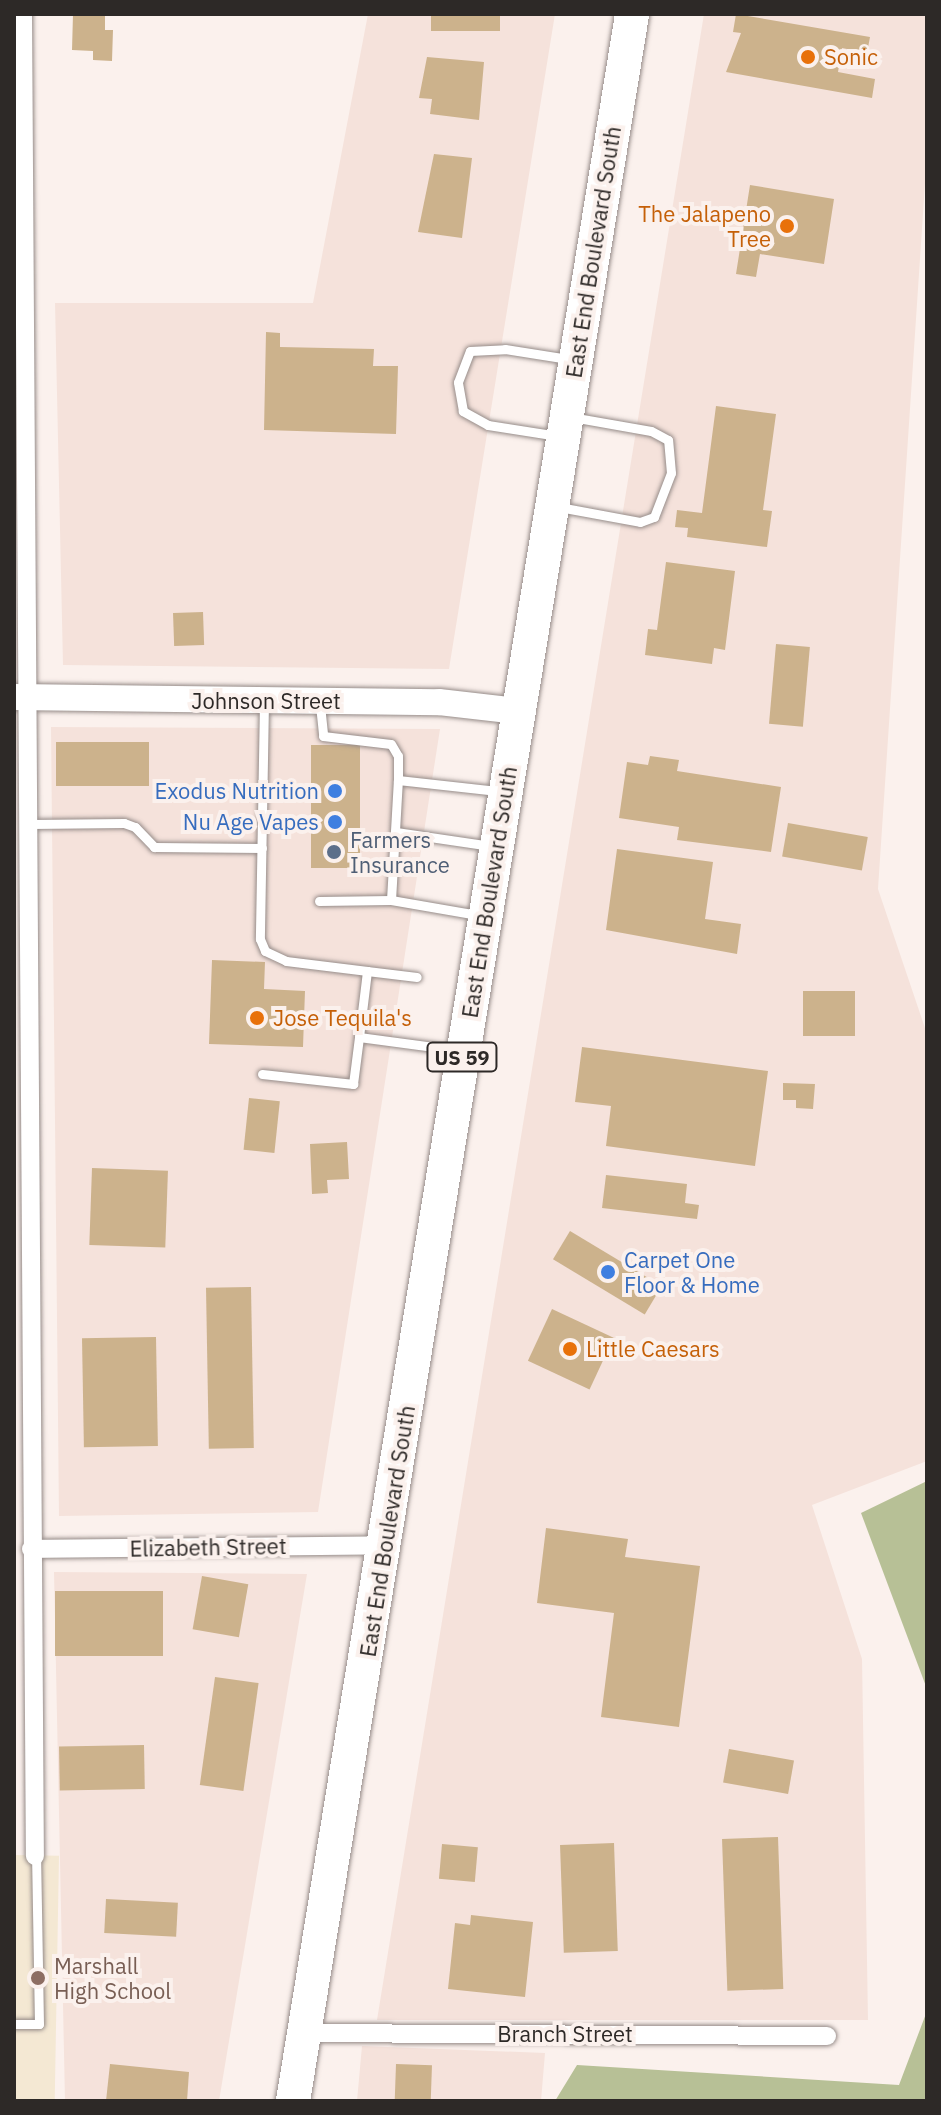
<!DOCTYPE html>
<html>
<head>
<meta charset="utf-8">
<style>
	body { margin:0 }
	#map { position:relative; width:941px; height:2115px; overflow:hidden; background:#fbf1ed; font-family:"IBM Plex Sans",sans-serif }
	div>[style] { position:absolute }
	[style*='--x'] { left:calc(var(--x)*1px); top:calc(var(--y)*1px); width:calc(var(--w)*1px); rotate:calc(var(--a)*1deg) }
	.built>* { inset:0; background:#f5e2db }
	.education>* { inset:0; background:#f4e8d3; transform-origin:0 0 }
	.forest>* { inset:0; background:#b7c096 }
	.building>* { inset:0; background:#ccb28c; transform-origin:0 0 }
	.roads { filter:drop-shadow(0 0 2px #968c89) drop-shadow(0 0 2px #968c89) }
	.lane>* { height:9px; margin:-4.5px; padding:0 4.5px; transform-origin:4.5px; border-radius:4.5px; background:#fff }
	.street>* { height:18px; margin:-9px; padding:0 9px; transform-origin:9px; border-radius:9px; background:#fff }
	.secondary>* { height:26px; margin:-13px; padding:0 13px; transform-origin:13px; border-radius:13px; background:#fff }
	.highway>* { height:34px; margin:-17px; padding:0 17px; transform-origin:17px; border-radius:17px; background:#fff }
	.dots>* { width:22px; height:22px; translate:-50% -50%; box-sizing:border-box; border:4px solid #fbf1ed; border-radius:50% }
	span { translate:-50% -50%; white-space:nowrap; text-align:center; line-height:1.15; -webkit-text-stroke:8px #fbf1ed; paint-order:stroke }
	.shield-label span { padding:2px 6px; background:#fbf1ed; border:2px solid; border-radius:6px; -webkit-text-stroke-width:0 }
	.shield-label { font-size:20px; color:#2d2927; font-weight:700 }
	.food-label { font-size:22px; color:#c56008 }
	.left { translate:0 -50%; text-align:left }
	.right { translate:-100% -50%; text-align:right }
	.street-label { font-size:22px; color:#2d2927 }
	.shop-label { font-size:22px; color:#366cbe }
	.service-label { font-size:22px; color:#4e5e75 }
	.education-label { font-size:22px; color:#785e54 }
	.frame { position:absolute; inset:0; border:16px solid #2d2927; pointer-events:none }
</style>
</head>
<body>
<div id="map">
	<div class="built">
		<div style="clip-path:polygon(368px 14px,555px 14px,449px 669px,63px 665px,55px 303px,313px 303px)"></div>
		<div style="clip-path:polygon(704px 14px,927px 14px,927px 154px,878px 889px,927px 1034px,927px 1461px,812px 1505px,862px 1659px,868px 2020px,377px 2020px)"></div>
		<div style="clip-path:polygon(51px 727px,440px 729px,318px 1512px,59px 1516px)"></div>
		<div style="clip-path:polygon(54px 1572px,307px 1574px,219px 2101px,65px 2101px)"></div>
		<div style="clip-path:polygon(362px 2046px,545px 2053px,541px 2101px,357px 2101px)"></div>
	</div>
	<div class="education">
		<div style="left:14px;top:1855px;width:45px;height:246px;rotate:1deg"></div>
	</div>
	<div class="forest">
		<div style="clip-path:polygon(927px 1481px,927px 1689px,861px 1513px)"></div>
		<div style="clip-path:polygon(927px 2011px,927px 2101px,555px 2101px,577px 2065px,899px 2085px)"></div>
	</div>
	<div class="building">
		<div style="clip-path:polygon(73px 14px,105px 14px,105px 30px,113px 30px,112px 61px,93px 60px,93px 51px,72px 50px)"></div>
		<div style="left:431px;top:14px;width:69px;height:17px"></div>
		<div style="clip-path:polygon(736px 14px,870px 37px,867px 53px,842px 48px,838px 72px,875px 79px,872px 98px,726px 72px,741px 33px,733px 32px)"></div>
		<div style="clip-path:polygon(427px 57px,484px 62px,479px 120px,430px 114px,432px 99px,419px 98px)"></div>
		<div style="clip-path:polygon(434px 154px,472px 158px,462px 238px,418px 232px)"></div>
		<div style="clip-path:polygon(750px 185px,834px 199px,824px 264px,760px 254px,756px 277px,736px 274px)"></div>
		<div style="clip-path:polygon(266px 332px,280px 333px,280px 347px,374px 349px,373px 366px,398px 366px,396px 434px,264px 430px)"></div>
		<div style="clip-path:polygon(716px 406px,776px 414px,763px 510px,772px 511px,767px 547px,687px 537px,688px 528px,675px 527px,677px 510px,702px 513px)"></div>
		<div style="clip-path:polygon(666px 562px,735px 571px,725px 650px,714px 648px,712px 664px,645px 655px,648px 629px,657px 630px)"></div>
		<div style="left:203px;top:612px;width:33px;height:30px;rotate:88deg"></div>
		<div style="left:776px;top:644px;width:34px;height:80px;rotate:5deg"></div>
		<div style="left:149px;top:742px;width:44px;height:93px;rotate:90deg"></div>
		<div style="left:311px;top:745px;width:49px;height:123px"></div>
		<div style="clip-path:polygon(650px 756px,679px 760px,677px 771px,781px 787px,771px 852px,677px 840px,679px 827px,619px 818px,627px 762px,648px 765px)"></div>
		<div style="left:788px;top:823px;width:81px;height:34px;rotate:10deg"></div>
		<div style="clip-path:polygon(617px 849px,713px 862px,705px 919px,741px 924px,737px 954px,606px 930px)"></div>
		<div style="clip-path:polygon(212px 960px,265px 962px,264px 989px,305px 991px,303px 1047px,209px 1044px)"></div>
		<div style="left:803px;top:991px;width:52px;height:45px"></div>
		<div style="clip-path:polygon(582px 1047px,768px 1071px,755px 1166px,606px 1146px,611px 1106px,575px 1102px)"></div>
		<div style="clip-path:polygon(783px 1083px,815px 1084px,813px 1109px,796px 1108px,796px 1100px,783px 1100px)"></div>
		<div style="left:249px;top:1098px;width:31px;height:52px;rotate:6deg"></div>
		<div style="clip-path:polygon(347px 1142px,349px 1179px,327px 1180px,328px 1193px,312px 1194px,310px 1144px)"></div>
		<div style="left:92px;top:1168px;width:76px;height:77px;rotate:2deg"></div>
		<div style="clip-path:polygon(606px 1175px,687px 1184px,685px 1203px,699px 1205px,697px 1219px,602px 1208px)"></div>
		<div style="left:570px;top:1231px;width:107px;height:33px;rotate:31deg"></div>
		<div style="left:251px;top:1287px;width:161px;height:45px;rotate:89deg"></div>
		<div style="left:552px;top:1309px;width:68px;height:57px;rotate:25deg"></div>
		<div style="left:156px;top:1337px;width:109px;height:74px;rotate:89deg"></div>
		<div style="clip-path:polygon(546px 1528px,628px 1539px,625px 1557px,700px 1566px,679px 1727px,601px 1717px,614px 1613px,537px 1603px)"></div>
		<div style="left:202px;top:1576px;width:47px;height:54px;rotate:10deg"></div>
		<div style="left:163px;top:1591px;width:65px;height:108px;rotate:90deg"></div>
		<div style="left:215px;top:1677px;width:44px;height:109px;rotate:8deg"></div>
		<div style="left:144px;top:1745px;width:44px;height:85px;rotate:89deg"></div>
		<div style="left:729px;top:1749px;width:66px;height:34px;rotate:10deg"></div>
		<div style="left:778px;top:1837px;width:152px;height:56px;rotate:88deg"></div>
		<div style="left:614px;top:1843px;width:108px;height:54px;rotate:88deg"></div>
		<div style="left:442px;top:1844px;width:36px;height:35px;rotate:5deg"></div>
		<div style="left:106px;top:1899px;width:72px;height:34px;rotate:3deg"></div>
		<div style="clip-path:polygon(471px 1915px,533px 1922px,525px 1997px,448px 1989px,455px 1923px,470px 1925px)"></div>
		<div style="clip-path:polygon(110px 2064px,189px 2072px,187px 2101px,106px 2101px)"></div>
		<div style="left:396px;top:2064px;width:36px;height:37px;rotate:2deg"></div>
	</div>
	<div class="roads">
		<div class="lane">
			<div style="--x:558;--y:436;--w:71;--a:-171.1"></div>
			<div style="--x:488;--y:425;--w:29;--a:-151"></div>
			<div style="--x:463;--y:411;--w:29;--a:-100"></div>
			<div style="--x:458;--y:382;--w:33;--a:-69"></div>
			<div style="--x:470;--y:351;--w:35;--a:-3"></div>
			<div style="--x:505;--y:349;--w:64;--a:9"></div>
			<div style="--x:559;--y:507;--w:82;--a:10.5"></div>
			<div style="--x:640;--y:522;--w:15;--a:-20"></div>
			<div style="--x:654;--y:517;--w:47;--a:-68.9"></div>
			<div style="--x:671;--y:473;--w:33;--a:-95"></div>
			<div style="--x:668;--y:440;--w:19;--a:-152"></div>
			<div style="--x:651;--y:431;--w:80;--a:-170"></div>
			<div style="--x:264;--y:702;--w:237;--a:91"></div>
			<div style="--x:260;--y:939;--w:13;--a:67"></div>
			<div style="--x:265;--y:951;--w:23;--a:25"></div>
			<div style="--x:286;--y:961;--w:82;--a:7"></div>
			<div style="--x:367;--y:971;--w:66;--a:96.9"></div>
			<div style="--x:320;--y:705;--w:31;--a:84"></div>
			<div style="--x:323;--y:736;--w:68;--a:6.7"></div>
			<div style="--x:391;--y:744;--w:14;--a:60"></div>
			<div style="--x:398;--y:756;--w:24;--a:90"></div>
			<div style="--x:31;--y:824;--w:93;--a:-0.6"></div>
			<div style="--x:124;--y:823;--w:12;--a:20"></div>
			<div style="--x:135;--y:827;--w:28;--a:46"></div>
			<div style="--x:154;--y:847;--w:108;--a:0.5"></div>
			<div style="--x:396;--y:832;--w:96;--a:8.4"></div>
			<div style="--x:391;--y:900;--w:120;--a:-86.7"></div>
			<div style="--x:398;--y:780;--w:100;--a:6.3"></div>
			<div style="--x:319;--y:901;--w:72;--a:-0.8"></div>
			<div style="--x:391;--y:900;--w:88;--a:9.8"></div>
			<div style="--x:367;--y:971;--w:50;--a:6.8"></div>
			<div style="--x:262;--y:1074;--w:92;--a:6.3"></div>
			<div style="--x:353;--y:1084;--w:47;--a:-82.7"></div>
			<div style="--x:359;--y:1037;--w:98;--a:7.6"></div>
			<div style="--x:14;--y:2024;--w:25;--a:0"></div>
			<div style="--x:39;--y:2024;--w:168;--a:-91"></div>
		</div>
		<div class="street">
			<div style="--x:23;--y:14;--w:1842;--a:89.63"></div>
			<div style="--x:31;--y:1549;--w:354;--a:-0.6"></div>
			<div style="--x:304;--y:2033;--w:523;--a:0.33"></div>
		</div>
		<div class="secondary">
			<div style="--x:14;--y:697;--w:425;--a:0.7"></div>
			<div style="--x:439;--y:702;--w:80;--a:6.5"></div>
		</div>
		<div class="highway">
			<div style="--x:293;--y:2101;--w:2114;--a:-80.77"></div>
		</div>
	</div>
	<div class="dots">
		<div style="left:808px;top:57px;background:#e8710a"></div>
		<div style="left:787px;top:226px;background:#e8710a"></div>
		<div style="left:335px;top:791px;background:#3f7fe0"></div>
		<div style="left:335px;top:822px;background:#3f7fe0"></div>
		<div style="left:334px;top:852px;background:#5c6f8a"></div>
		<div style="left:257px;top:1018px;background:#e8710a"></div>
		<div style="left:608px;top:1272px;background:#3f7fe0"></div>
		<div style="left:570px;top:1349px;background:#e8710a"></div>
		<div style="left:38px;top:1978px;background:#8d6e63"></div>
	</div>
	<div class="shield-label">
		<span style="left:462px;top:1057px">US 59</span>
	</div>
	<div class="food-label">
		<span class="left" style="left:824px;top:57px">Sonic</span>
		<span class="right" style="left:771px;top:226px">The Jalapeno<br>Tree</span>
		<span class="left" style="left:273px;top:1018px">Jose Tequila's</span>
		<span class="left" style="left:586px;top:1349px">Little Caesars</span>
	</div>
	<div class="street-label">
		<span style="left:593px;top:252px;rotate:-81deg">East End Boulevard South</span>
		<span style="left:266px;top:701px">Johnson Street</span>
		<span style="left:489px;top:892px;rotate:-81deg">East End Boulevard South</span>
		<span style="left:387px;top:1531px;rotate:-81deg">East End Boulevard South</span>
		<span style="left:208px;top:1547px;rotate:-1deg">Elizabeth Street</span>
		<span style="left:565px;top:2034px">Branch Street</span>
	</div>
	<div class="shop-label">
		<span class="right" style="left:319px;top:791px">Exodus Nutrition</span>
		<span class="right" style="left:319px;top:822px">Nu Age Vapes</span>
		<span class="left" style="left:624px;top:1272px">Carpet One<br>Floor &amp; Home</span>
	</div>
	<div class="service-label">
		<span class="left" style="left:350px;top:852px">Farmers<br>Insurance</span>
	</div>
	<div class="education-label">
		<span class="left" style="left:54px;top:1978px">Marshall<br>High School</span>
	</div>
	<div class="frame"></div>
</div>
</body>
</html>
